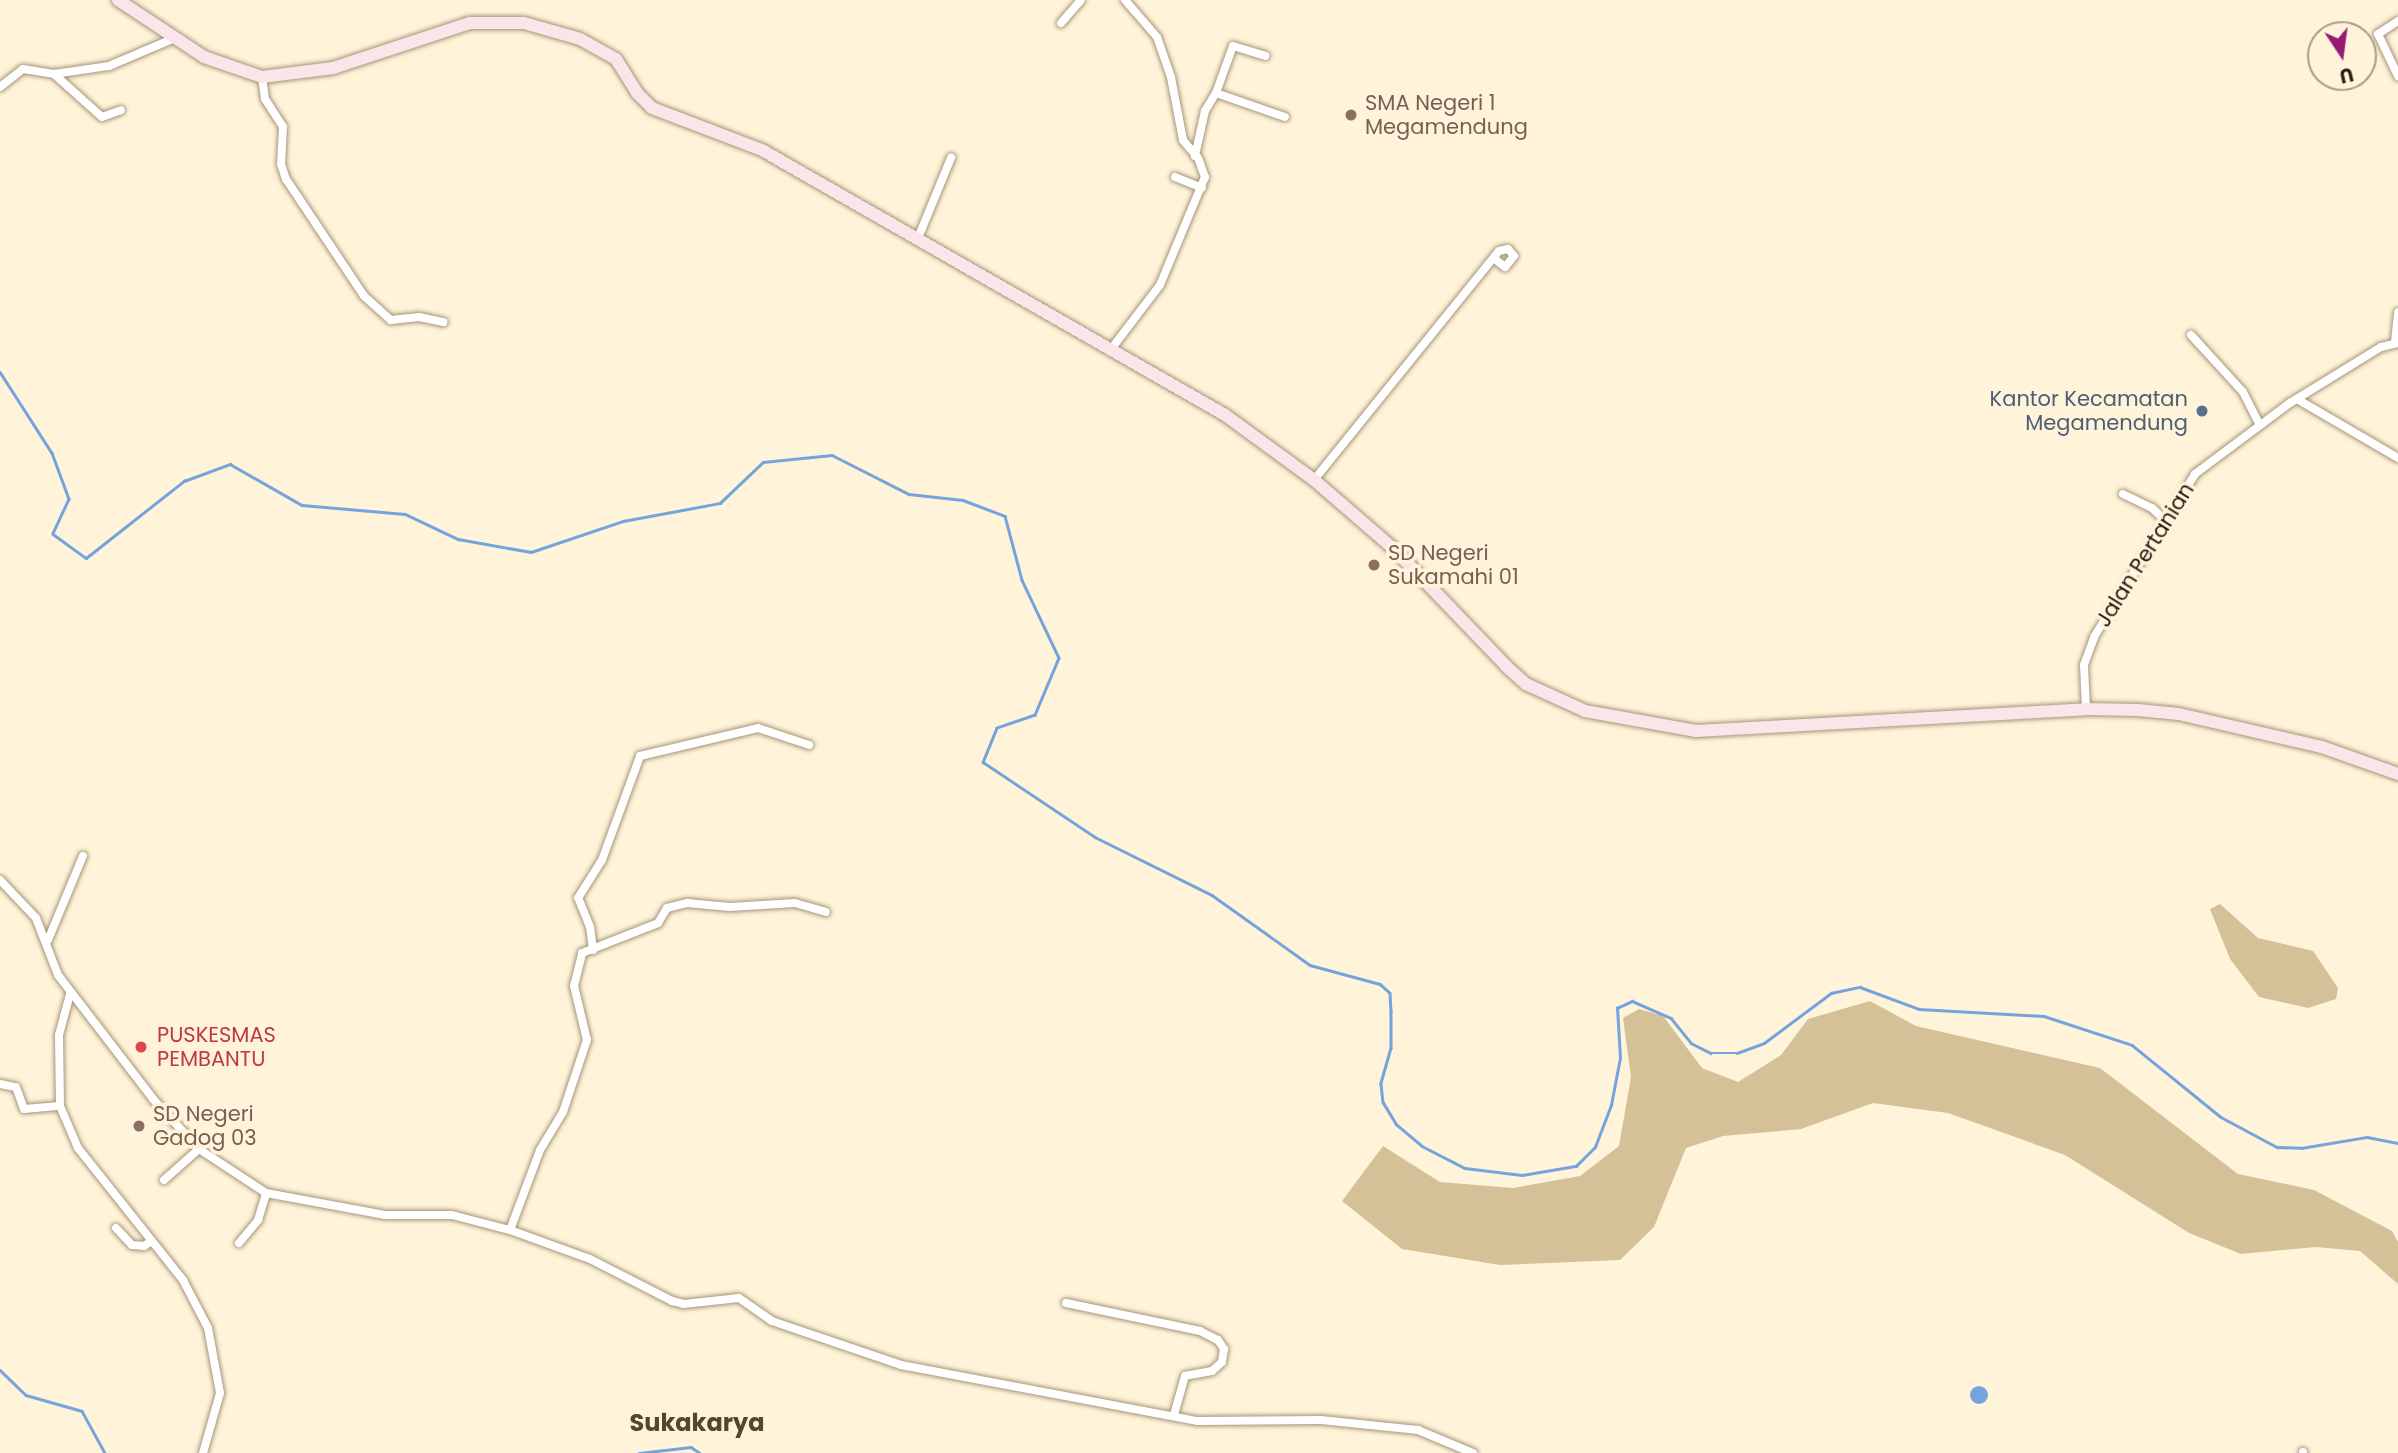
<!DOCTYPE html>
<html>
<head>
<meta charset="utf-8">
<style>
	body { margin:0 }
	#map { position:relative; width:2398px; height:1453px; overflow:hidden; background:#fff3d9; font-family:Poppins,sans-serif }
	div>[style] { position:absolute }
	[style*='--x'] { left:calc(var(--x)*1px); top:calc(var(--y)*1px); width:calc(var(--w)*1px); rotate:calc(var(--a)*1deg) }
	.green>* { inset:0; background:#d5c197 }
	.water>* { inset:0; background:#75a4dd }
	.round { border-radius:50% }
	.stream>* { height:2.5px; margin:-1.25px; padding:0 1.25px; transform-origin:1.25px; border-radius:1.25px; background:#75a4dd }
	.roads { filter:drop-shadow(0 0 2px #a49679) drop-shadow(0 0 2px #a49679) }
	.street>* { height:8px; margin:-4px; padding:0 4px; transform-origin:4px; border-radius:4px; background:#fff }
	.secondary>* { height:12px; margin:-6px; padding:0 6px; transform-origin:6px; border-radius:6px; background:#fce5ea }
	.dots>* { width:19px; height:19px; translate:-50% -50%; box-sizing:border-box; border:4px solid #fff3d9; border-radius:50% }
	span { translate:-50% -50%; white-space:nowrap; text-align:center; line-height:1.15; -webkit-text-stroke:7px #fff3d9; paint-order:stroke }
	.education-label { font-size:21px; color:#785e54 }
	.left { translate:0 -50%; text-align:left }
	.service-label { font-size:21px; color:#4e5e75 }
	.right { translate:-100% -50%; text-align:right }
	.street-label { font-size:21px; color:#221c11 }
	.health-label { font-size:21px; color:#be3a42 }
	.quarter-label { font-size:24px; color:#53472c; font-weight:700 }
	.north { position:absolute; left:2307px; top:21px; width:70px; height:70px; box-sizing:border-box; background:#fff3d9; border:2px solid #a79d89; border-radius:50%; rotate:167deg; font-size:19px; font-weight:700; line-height:28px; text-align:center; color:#221c11 }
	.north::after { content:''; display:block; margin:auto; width:24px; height:32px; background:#961b75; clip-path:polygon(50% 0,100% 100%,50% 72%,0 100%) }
</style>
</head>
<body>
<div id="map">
	<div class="green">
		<div style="clip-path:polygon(2220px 904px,2258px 938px,2313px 951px,2338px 988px,2336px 999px,2308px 1008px,2259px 997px,2230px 959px,2210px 909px)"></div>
		<div style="clip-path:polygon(1870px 1001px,1916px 1026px,2100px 1068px,2238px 1174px,2314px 1190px,2392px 1231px,2398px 1242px,2398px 1284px,2360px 1251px,2316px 1247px,2241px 1254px,2189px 1233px,2065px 1155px,1948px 1113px,1873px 1103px,1801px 1129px,1723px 1136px,1686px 1148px,1654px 1227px,1620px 1260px,1500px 1265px,1402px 1249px,1342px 1201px,1383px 1146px,1440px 1182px,1513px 1188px,1580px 1176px,1619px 1146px,1631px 1077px,1623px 1018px,1639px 1009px,1663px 1016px,1702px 1068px,1738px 1082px,1781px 1055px,1808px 1019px)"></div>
	</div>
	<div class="water">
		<div class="round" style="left:1970px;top:1386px;width:18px;height:18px"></div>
	</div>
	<div class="stream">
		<div style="--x:0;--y:372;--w:96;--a:57.3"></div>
		<div style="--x:52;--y:453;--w:49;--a:69.7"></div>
		<div style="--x:69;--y:499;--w:38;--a:115"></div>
		<div style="--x:53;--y:534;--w:41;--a:36"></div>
		<div style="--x:86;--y:558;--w:125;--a:-38.2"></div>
		<div style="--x:184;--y:481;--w:49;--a:-20.3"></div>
		<div style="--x:230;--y:464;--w:83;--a:29.7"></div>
		<div style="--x:302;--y:505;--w:103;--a:5"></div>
		<div style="--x:405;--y:514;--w:59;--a:25.3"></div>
		<div style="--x:458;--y:539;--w:74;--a:10.1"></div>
		<div style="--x:531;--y:552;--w:97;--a:-18.6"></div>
		<div style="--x:623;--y:521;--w:99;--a:-10.5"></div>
		<div style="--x:720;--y:503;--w:59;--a:-43.6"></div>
		<div style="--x:763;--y:462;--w:69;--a:-5.8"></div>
		<div style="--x:832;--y:455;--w:86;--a:26.9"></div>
		<div style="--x:909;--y:494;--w:54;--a:6.3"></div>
		<div style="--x:963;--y:500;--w:45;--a:20.9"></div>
		<div style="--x:1005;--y:516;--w:66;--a:75.1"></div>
		<div style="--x:1022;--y:580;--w:86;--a:64.6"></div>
		<div style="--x:1059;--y:658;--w:62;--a:112.8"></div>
		<div style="--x:1035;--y:715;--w:40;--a:161.1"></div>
		<div style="--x:997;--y:728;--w:37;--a:112"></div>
		<div style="--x:983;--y:762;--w:135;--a:33.8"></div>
		<div style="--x:1095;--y:837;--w:131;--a:26.4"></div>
		<div style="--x:1212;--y:895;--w:120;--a:35.5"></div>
		<div style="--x:1310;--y:965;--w:73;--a:15.2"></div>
		<div style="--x:1380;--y:984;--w:13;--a:42"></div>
		<div style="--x:1390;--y:993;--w:18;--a:87"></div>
		<div style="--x:1391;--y:1011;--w:37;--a:90"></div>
		<div style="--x:1391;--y:1048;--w:37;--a:106"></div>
		<div style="--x:1381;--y:1084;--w:18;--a:84"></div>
		<div style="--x:1383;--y:1102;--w:26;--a:59"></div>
		<div style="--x:1396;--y:1124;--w:34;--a:40"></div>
		<div style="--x:1422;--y:1146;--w:48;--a:27.1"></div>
		<div style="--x:1465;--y:1168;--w:57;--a:7"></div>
		<div style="--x:1522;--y:1175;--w:55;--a:-9.5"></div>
		<div style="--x:1576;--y:1166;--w:27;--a:-45"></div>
		<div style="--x:1595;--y:1147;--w:45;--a:-69.1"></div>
		<div style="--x:1611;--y:1105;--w:48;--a:-79.2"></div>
		<div style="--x:1620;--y:1058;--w:50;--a:-93.4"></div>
		<div style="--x:1617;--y:1008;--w:17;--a:-25"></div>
		<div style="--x:1632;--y:1001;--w:43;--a:23.6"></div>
		<div style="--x:1671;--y:1018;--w:32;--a:51"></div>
		<div style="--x:1691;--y:1043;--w:22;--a:27"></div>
		<div style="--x:1711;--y:1053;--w:26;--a:0"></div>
		<div style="--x:1737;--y:1053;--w:29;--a:-20"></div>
		<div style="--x:1764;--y:1043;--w:84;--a:-36.7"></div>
		<div style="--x:1831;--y:993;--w:30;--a:-12"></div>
		<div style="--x:1860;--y:987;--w:63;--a:20.4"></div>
		<div style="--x:1919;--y:1009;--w:125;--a:3.2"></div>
		<div style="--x:2044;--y:1016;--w:93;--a:18.2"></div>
		<div style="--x:2132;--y:1045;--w:114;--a:39"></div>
		<div style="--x:2221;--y:1117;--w:64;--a:28.2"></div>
		<div style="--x:2277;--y:1147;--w:24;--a:2"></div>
		<div style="--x:2301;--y:1148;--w:67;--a:-9.5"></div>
		<div style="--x:2367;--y:1137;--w:32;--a:11"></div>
		<div style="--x:0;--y:1370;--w:36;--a:44"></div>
		<div style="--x:26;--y:1395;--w:58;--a:15.9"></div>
		<div style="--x:82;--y:1411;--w:48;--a:61.3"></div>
		<div style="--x:639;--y:1453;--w:52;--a:-6.6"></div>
		<div style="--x:691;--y:1447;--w:11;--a:34"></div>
	</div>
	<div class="roads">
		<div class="street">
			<div style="--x:2398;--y:21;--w:24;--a:147"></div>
			<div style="--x:2378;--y:34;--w:47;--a:64.5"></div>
			<div style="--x:1061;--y:23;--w:30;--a:-49"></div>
			<div style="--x:54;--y:74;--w:64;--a:41.9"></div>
			<div style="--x:102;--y:117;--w:20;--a:-20"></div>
			<div style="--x:262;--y:77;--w:22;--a:82"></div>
			<div style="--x:265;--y:99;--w:33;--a:57"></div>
			<div style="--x:283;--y:127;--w:37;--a:93"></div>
			<div style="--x:281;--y:164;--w:16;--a:72"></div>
			<div style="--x:286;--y:179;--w:141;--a:56.3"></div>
			<div style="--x:364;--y:296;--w:36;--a:42"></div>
			<div style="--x:391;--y:320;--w:28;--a:-6"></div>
			<div style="--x:419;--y:317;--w:25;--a:12"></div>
			<div style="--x:0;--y:87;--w:29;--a:-38"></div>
			<div style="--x:23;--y:69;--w:31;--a:9"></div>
			<div style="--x:54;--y:74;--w:56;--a:-8.3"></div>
			<div style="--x:109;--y:66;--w:74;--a:-23.1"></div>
			<div style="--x:1216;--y:93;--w:50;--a:-70.1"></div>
			<div style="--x:1233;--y:46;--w:34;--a:17"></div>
			<div style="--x:1195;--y:156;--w:46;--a:-77.5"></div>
			<div style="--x:1205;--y:111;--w:21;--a:-59"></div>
			<div style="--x:1216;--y:93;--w:73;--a:19.2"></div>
			<div style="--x:1175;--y:177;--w:29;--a:22"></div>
			<div style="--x:918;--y:238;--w:87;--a:-67.6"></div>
			<div style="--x:2191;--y:335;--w:77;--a:47.6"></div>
			<div style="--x:2243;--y:392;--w:37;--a:63"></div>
			<div style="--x:2395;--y:342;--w:30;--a:-84"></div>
			<div style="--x:1112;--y:348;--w:79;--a:-52.7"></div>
			<div style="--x:1160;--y:285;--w:117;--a:-67.4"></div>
			<div style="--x:1205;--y:177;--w:20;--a:-110"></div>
			<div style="--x:1198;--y:158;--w:23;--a:-130"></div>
			<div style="--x:1183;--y:140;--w:64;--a:-100.8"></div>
			<div style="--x:1171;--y:77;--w:42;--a:-109.3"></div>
			<div style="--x:1157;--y:37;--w:49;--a:-130.9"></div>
			<div style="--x:2297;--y:399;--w:117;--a:30.3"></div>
			<div style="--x:1314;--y:480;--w:294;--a:-51.1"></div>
			<div style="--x:1499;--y:251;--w:9;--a:-13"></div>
			<div style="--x:1508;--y:249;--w:9;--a:49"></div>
			<div style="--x:1514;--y:256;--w:14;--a:129"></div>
			<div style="--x:1505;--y:267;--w:11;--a:-142"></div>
			<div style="--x:2123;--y:494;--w:32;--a:26"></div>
			<div style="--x:2152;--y:508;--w:18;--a:43"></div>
			<div style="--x:2086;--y:709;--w:44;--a:-92.6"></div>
			<div style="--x:2084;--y:665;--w:30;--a:-70"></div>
			<div style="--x:2094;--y:637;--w:192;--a:-58.2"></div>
			<div style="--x:2195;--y:474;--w:119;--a:-36.8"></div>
			<div style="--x:2290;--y:403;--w:107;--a:-31.6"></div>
			<div style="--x:2381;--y:347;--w:17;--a:-13"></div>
			<div style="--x:0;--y:880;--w:52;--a:46.5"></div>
			<div style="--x:36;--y:918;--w:61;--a:68.9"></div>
			<div style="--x:58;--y:975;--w:156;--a:52.5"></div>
			<div style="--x:153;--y:1099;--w:68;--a:47.4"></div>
			<div style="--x:199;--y:1149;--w:80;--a:33.3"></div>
			<div style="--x:266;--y:1193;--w:121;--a:10.5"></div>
			<div style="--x:385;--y:1215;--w:67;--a:0"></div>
			<div style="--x:452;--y:1215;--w:60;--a:14.5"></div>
			<div style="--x:510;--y:1230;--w:85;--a:19.9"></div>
			<div style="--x:590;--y:1259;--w:92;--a:27.1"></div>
			<div style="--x:672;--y:1301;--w:12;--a:14"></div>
			<div style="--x:684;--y:1304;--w:55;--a:-6.2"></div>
			<div style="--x:739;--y:1298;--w:40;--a:34.9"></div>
			<div style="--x:772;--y:1321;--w:136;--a:18.8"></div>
			<div style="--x:901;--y:1365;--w:302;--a:10.7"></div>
			<div style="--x:1198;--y:1421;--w:123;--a:-0.5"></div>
			<div style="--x:1321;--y:1420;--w:98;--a:5.9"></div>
			<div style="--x:1418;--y:1430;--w:60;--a:22.7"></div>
			<div style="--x:48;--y:940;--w:91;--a:-67.4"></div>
			<div style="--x:593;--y:950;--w:23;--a:-97"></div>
			<div style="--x:590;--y:927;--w:31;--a:-112"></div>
			<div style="--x:578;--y:898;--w:45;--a:-57.7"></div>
			<div style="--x:602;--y:860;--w:111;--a:-69.9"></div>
			<div style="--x:640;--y:756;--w:121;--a:-13.3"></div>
			<div style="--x:758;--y:728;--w:54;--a:18.4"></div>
			<div style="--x:70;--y:994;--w:42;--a:105"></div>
			<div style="--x:59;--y:1035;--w:71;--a:89.2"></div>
			<div style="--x:60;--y:1106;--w:46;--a:66.8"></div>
			<div style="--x:78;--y:1148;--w:169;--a:51.5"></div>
			<div style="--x:183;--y:1280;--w:54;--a:62.5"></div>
			<div style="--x:208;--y:1328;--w:66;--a:79.5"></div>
			<div style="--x:220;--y:1393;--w:62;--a:105.8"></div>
			<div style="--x:0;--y:1084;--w:16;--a:11"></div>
			<div style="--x:16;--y:1087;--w:23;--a:70"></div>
			<div style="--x:24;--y:1109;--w:36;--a:-5"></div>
			<div style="--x:164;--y:1180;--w:47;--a:-41.5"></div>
			<div style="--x:116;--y:1228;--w:23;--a:47"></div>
			<div style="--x:132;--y:1245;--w:12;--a:5"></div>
			<div style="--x:144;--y:1246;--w:7;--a:-34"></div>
			<div style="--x:510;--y:1230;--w:85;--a:-69.4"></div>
			<div style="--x:540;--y:1150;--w:44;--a:-58.8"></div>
			<div style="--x:563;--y:1112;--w:76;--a:-71.6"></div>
			<div style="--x:587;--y:1040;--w:56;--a:-103.5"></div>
			<div style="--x:574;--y:986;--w:34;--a:-76"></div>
			<div style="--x:582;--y:953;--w:82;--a:-21.5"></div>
			<div style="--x:658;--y:923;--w:17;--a:-59"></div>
			<div style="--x:667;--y:908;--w:21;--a:-14"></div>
			<div style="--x:687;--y:903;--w:43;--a:5.3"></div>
			<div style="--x:730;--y:907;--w:65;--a:-3.5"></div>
			<div style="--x:795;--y:903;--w:32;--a:16"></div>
			<div style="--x:239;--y:1243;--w:30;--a:-50"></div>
			<div style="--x:258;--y:1220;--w:28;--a:-73"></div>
			<div style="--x:1066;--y:1303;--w:137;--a:11.8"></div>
			<div style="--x:1200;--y:1331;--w:20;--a:27"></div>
			<div style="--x:1218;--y:1340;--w:11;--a:56"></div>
			<div style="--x:1224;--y:1349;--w:13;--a:99"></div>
			<div style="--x:1222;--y:1362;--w:13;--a:138"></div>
			<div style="--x:1212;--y:1371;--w:27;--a:170"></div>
			<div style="--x:1185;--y:1376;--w:41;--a:105.8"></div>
			<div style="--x:2303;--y:1453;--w:1;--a:-90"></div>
		</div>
		<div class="secondary">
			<div style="--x:118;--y:0;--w:103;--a:33.5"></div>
			<div style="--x:204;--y:57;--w:61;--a:19"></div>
			<div style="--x:262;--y:77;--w:72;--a:-7.2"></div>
			<div style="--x:333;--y:68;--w:144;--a:-18.2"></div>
			<div style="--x:470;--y:23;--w:54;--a:0"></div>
			<div style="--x:524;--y:23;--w:58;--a:15.9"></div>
			<div style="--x:580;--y:39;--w:41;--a:29.1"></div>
			<div style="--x:616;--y:59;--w:40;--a:58"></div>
			<div style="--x:637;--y:93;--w:21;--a:45"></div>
			<div style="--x:652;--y:108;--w:118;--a:20.9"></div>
			<div style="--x:762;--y:150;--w:533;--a:29.78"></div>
			<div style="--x:1225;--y:415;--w:110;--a:36.1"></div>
			<div style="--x:1314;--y:480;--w:106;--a:40.8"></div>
			<div style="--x:1394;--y:549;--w:163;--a:46.2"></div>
			<div style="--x:1507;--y:667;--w:25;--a:42"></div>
			<div style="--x:1526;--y:684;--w:65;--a:24.6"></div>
			<div style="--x:1585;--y:711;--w:113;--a:10.2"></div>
			<div style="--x:1696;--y:731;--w:391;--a:-3.2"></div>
			<div style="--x:2086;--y:709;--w:52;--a:1.1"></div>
			<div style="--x:2138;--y:710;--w:41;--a:5.6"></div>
			<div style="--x:2179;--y:714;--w:147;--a:13"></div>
			<div style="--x:2322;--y:747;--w:81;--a:19.6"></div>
		</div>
	</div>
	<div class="dots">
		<div style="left:1351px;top:115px;background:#8d6e63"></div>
		<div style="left:2202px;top:411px;background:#5c6f8a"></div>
		<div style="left:1374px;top:565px;background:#8d6e63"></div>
		<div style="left:141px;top:1047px;background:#e0444e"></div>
		<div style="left:139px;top:1126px;background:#8d6e63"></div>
	</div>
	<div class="education-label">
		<span class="left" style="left:1365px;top:115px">SMA Negeri 1<br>Megamendung</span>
		<span class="left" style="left:1388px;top:565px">SD Negeri<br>Sukamahi 01</span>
		<span class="left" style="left:153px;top:1126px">SD Negeri<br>Gadog 03</span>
	</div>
	<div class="service-label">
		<span class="right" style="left:2188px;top:411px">Kantor Kecamatan<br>Megamendung</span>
	</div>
	<div class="street-label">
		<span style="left:2145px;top:555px;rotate:-58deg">Jalan Pertanian</span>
	</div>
	<div class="health-label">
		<span class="left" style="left:157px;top:1047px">PUSKESMAS<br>PEMBANTU</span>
	</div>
	<div class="quarter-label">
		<span style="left:697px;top:1423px">Sukakarya</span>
	</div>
	<div class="north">U</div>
</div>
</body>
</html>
